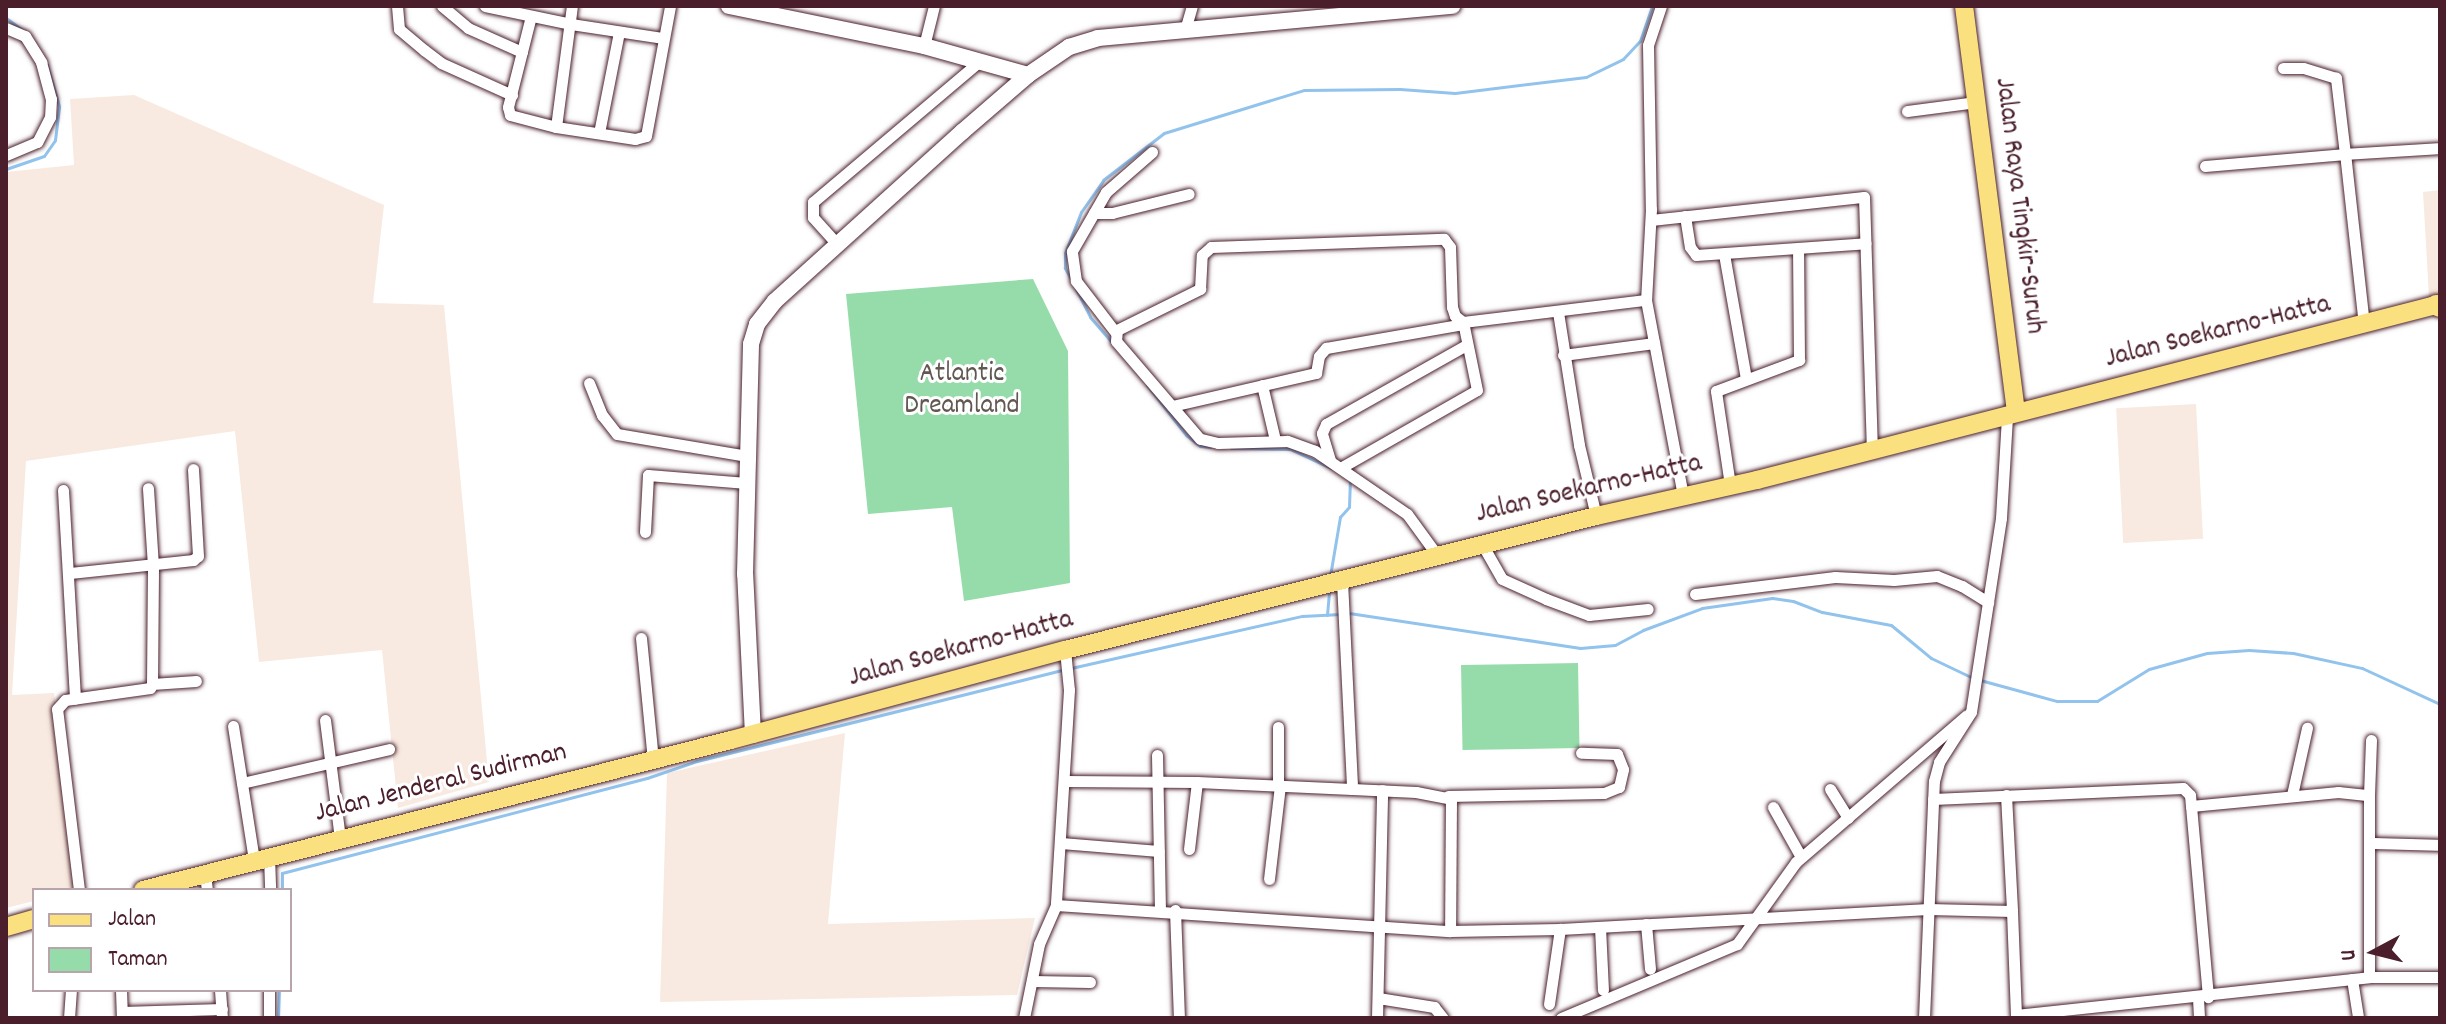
<!DOCTYPE html>
<html>
<head>
<meta charset="utf-8">
<style>
	body { margin:0 }
	#map { position:relative; width:2446px; height:1024px; overflow:hidden; background:#fff; font-family:Dekko,sans-serif }
	div>[style] { position:absolute }
	[style*='--x'] { left:calc(var(--x)*1px); top:calc(var(--y)*1px); width:calc(var(--w)*1px); rotate:calc(var(--a)*1deg) }
	.built>* { inset:0; background:#f8eae0; transform-origin:0 0 }
	.green>* { inset:0; background:#96dcaa; transform-origin:0 0 }
	.stream>* { height:3px; margin:-1.5px; padding:0 1.5px; transform-origin:1.5px; border-radius:1.5px; background:#91c3ed }
	.roads { filter:drop-shadow(0 0 2px #4a1f2b) drop-shadow(0 0 2px #4a1f2b) }
	.street>* { height:11px; margin:-5.5px; padding:0 5.5px; transform-origin:5.5px; border-radius:5.5px; background:#fff }
	.secondary>* { height:16px; margin:-8px; padding:0 8px; transform-origin:8px; border-radius:8px; background:#fff }
	.primary>* { height:18px; margin:-9px; padding:0 9px; transform-origin:9px; border-radius:9px; background:#fbe080 }
	.highway>* { height:20px; margin:-10px; padding:0 10px; transform-origin:10px; border-radius:10px; background:#fbe080 }
	span { translate:-50% -50%; white-space:nowrap; text-align:center; line-height:1.15; -webkit-text-stroke:6px #fff; paint-order:stroke }
	.street-label { font-size:28px; color:#4a1f2b }
	.park-label { font-size:28px; color:#615851 }
	.frame { position:absolute; inset:0; border:8px solid #4a1f2b; pointer-events:none }
	.legend { position:absolute; left:32px; top:888px; width:260px; height:104px; box-sizing:border-box; background:#fff; border:2px solid #b7a5aa; margin:0; padding:10px 14px; list-style:none; font-size:24px; color:#4a1f2b }
	.legend li { display:flex; align-items:center; gap:16px; height:40px }
	.legend b { width:40px; border:2px solid #b7a5aa }
	.north { position:absolute; left:2334px; top:912px; width:80px; height:80px; -webkit-text-stroke:6px #fff; paint-order:stroke; rotate:263deg; font-size:22px; font-weight:700; line-height:32px; text-align:center; color:#4a1f2b }
	.north::after { content:''; display:block; margin:auto; width:28px; height:36px; background:#4a1f2b; clip-path:polygon(50% 0,100% 100%,50% 72%,0 100%) }
</style>
</head>
<body>
<div id="map">
	<div class="built">
		<div style="clip-path:polygon(134px 95px,384px 205px,373px 303px,444px 305px,489px 782px,398px 808px,382px 650px,259px 662px,235px 431px,26px 461px,12px 695px,54px 693px,78px 889px,34px 890px,34px 901px,6px 908px,6px 172px,74px 165px,70px 99px)"></div>
		<div style="clip-path:polygon(2440px 190px,2440px 294px,2429px 297px,2423px 192px)"></div>
		<div style="left:2196px;top:404px;width:135px;height:80px;rotate:87deg"></div>
		<div style="clip-path:polygon(845px 733px,828px 924px,1035px 918px,1017px 995px,660px 1002px,667px 773px)"></div>
	</div>
	<div class="green">
		<div style="clip-path:polygon(1033px 279px,1068px 351px,1070px 583px,964px 601px,952px 507px,868px 514px,846px 294px)"></div>
		<div style="left:1578px;top:663px;width:85px;height:117px;rotate:89deg"></div>
	</div>
	<div class="stream">
		<div style="--x:6;--y:18;--w:24;--a:36"></div>
		<div style="--x:6;--y:169;--w:40;--a:-18.9"></div>
		<div style="--x:44;--y:156;--w:19;--a:-55"></div>
		<div style="--x:55;--y:140;--w:34;--a:-83"></div>
		<div style="--x:59;--y:106;--w:43;--a:-106.3"></div>
		<div style="--x:1071;--y:279;--w:13;--a:-119"></div>
		<div style="--x:1065;--y:268;--w:15;--a:-90"></div>
		<div style="--x:1065;--y:253;--w:44;--a:-68.7"></div>
		<div style="--x:1081;--y:212;--w:39;--a:-55"></div>
		<div style="--x:1103;--y:180;--w:77;--a:-37.6"></div>
		<div style="--x:1164;--y:133;--w:146;--a:-17.1"></div>
		<div style="--x:1304;--y:90;--w:96;--a:-0.6"></div>
		<div style="--x:1400;--y:89;--w:55;--a:4.2"></div>
		<div style="--x:1455;--y:93;--w:132;--a:-7"></div>
		<div style="--x:1586;--y:77;--w:41;--a:-25.9"></div>
		<div style="--x:1623;--y:59;--w:25;--a:-47"></div>
		<div style="--x:1640;--y:41;--w:37;--a:-71"></div>
		<div style="--x:1076;--y:289;--w:31;--a:63"></div>
		<div style="--x:1090;--y:317;--w:33;--a:49"></div>
		<div style="--x:1147;--y:385;--w:63;--a:52"></div>
		<div style="--x:1186;--y:435;--w:18;--a:38"></div>
		<div style="--x:1200;--y:446;--w:11;--a:5"></div>
		<div style="--x:1231;--y:448;--w:59;--a:1"></div>
		<div style="--x:1290;--y:449;--w:45;--a:24.9"></div>
		<div style="--x:1330;--y:576;--w:60;--a:-80.4"></div>
		<div style="--x:1340;--y:517;--w:13;--a:-48"></div>
		<div style="--x:1349;--y:507;--w:27;--a:-88"></div>
		<div style="--x:1349;--y:613;--w:234;--a:8.6"></div>
		<div style="--x:1580;--y:648;--w:35;--a:-5"></div>
		<div style="--x:1615;--y:645;--w:32;--a:-28"></div>
		<div style="--x:1643;--y:630;--w:63;--a:-20.4"></div>
		<div style="--x:1702;--y:608;--w:71;--a:-8.1"></div>
		<div style="--x:1772;--y:598;--w:21;--a:8"></div>
		<div style="--x:1793;--y:601;--w:31;--a:21"></div>
		<div style="--x:1822;--y:612;--w:70;--a:10.7"></div>
		<div style="--x:1891;--y:625;--w:52;--a:39.5"></div>
		<div style="--x:1931;--y:658;--w:47;--a:25.5"></div>
		<div style="--x:1327;--y:615;--w:23;--a:-85"></div>
		<div style="--x:1071;--y:668;--w:237;--a:-12.7"></div>
		<div style="--x:1302;--y:616;--w:39;--a:-3"></div>
		<div style="--x:1980;--y:680;--w:80;--a:15.3"></div>
		<div style="--x:2057;--y:701;--w:40;--a:0"></div>
		<div style="--x:2097;--y:701;--w:61;--a:-31.6"></div>
		<div style="--x:2149;--y:669;--w:60;--a:-15.4"></div>
		<div style="--x:2207;--y:653;--w:42;--a:-4.1"></div>
		<div style="--x:2249;--y:650;--w:44;--a:3.9"></div>
		<div style="--x:2293;--y:653;--w:71;--a:12.3"></div>
		<div style="--x:2362;--y:668;--w:86;--a:24.8"></div>
		<div style="--x:282;--y:890;--w:17;--a:-90"></div>
		<div style="--x:282;--y:873;--w:377;--a:-14.6"></div>
		<div style="--x:647;--y:778;--w:53;--a:-18.8"></div>
		<div style="--x:697;--y:761;--w:377;--a:-14"></div>
		<div style="--x:278;--y:1018;--w:28;--a:-88"></div>
	</div>
	<div class="roads">
		<div class="street">
			<div style="--x:397;--y:6;--w:23;--a:85"></div>
			<div style="--x:399;--y:29;--w:33;--a:40"></div>
			<div style="--x:424;--y:50;--w:21;--a:37"></div>
			<div style="--x:441;--y:63;--w:78;--a:24.3"></div>
			<div style="--x:442;--y:6;--w:34;--a:40"></div>
			<div style="--x:468;--y:28;--w:59;--a:24"></div>
			<div style="--x:485;--y:6;--w:88;--a:11.8"></div>
			<div style="--x:571;--y:24;--w:92;--a:8.7"></div>
			<div style="--x:1661;--y:6;--w:41;--a:108.4"></div>
			<div style="--x:1648;--y:45;--w:164;--a:89"></div>
			<div style="--x:1651;--y:209;--w:91;--a:93.1"></div>
			<div style="--x:1646;--y:300;--w:199;--a:79.3"></div>
			<div style="--x:531;--y:16;--w:94;--a:104.2"></div>
			<div style="--x:508;--y:107;--w:8;--a:76"></div>
			<div style="--x:510;--y:115;--w:48;--a:14.6"></div>
			<div style="--x:556;--y:127;--w:80;--a:8.6"></div>
			<div style="--x:635;--y:139;--w:11;--a:-15"></div>
			<div style="--x:646;--y:136;--w:132;--a:-79.5"></div>
			<div style="--x:6;--y:28;--w:21;--a:23"></div>
			<div style="--x:25;--y:36;--w:31;--a:58"></div>
			<div style="--x:41;--y:62;--w:38;--a:75"></div>
			<div style="--x:51;--y:99;--w:18;--a:93"></div>
			<div style="--x:50;--y:117;--w:28;--a:117"></div>
			<div style="--x:37;--y:142;--w:34;--a:157"></div>
			<div style="--x:1185;--y:30;--w:25;--a:-74"></div>
			<div style="--x:924;--y:46;--w:41;--a:-76"></div>
			<div style="--x:1907;--y:111;--w:70;--a:-7.4"></div>
			<div style="--x:556;--y:127;--w:122;--a:-82.5"></div>
			<div style="--x:599;--y:133;--w:103;--a:-78.8"></div>
			<div style="--x:2205;--y:166;--w:141;--a:-4.9"></div>
			<div style="--x:2345;--y:154;--w:77;--a:-96.8"></div>
			<div style="--x:2336;--y:78;--w:34;--a:-163"></div>
			<div style="--x:2303;--y:68;--w:20;--a:180"></div>
			<div style="--x:1094;--y:213;--w:18;--a:0"></div>
			<div style="--x:1112;--y:213;--w:79;--a:-13.9"></div>
			<div style="--x:1685;--y:216;--w:31;--a:81"></div>
			<div style="--x:1690;--y:247;--w:10;--a:53"></div>
			<div style="--x:1696;--y:255;--w:170;--a:-4"></div>
			<div style="--x:1651;--y:220;--w:214;--a:-6.2"></div>
			<div style="--x:1864;--y:197;--w:254;--a:88.2"></div>
			<div style="--x:837;--y:244;--w:36;--a:-132"></div>
			<div style="--x:813;--y:217;--w:15;--a:-90"></div>
			<div style="--x:813;--y:202;--w:219;--a:-40.2"></div>
			<div style="--x:1724;--y:254;--w:127;--a:80"></div>
			<div style="--x:1558;--y:312;--w:135;--a:81"></div>
			<div style="--x:1579;--y:445;--w:73;--a:76.5"></div>
			<div style="--x:2364;--y:325;--w:172;--a:-96.3"></div>
			<div style="--x:2345;--y:154;--w:95;--a:-3.6"></div>
			<div style="--x:1116;--y:333;--w:66;--a:-127.6"></div>
			<div style="--x:1076;--y:281;--w:30;--a:-98"></div>
			<div style="--x:1072;--y:251;--w:68;--a:-60"></div>
			<div style="--x:1106;--y:192;--w:61;--a:-41"></div>
			<div style="--x:1563;--y:355;--w:92;--a:-7.5"></div>
			<div style="--x:589;--y:383;--w:35;--a:68"></div>
			<div style="--x:602;--y:415;--w:24;--a:52"></div>
			<div style="--x:617;--y:434;--w:132;--a:9.6"></div>
			<div style="--x:1262;--y:385;--w:57;--a:76.7"></div>
			<div style="--x:1172;--y:406;--w:148;--a:-12.9"></div>
			<div style="--x:1316;--y:373;--w:17;--a:-80"></div>
			<div style="--x:1319;--y:356;--w:11;--a:-49"></div>
			<div style="--x:1326;--y:348;--w:139;--a:-9.9"></div>
			<div style="--x:1330;--y:460;--w:28;--a:-107"></div>
			<div style="--x:1322;--y:433;--w:10;--a:-66"></div>
			<div style="--x:1326;--y:424;--w:161;--a:-29.4"></div>
			<div style="--x:1342;--y:467;--w:155;--a:-29.7"></div>
			<div style="--x:1477;--y:390;--w:69;--a:-101.6"></div>
			<div style="--x:1730;--y:485;--w:95;--a:-98.5"></div>
			<div style="--x:1716;--y:391;--w:89;--a:-20.5"></div>
			<div style="--x:1799;--y:360;--w:111;--a:-90.5"></div>
			<div style="--x:63;--y:490;--w:209;--a:86.7"></div>
			<div style="--x:645;--y:532;--w:57;--a:-87"></div>
			<div style="--x:648;--y:475;--w:99;--a:4.6"></div>
			<div style="--x:1482;--y:544;--w:40;--a:60.3"></div>
			<div style="--x:1502;--y:579;--w:48;--a:24.4"></div>
			<div style="--x:1546;--y:599;--w:46;--a:20.4"></div>
			<div style="--x:1589;--y:615;--w:59;--a:-5.8"></div>
			<div style="--x:1437;--y:555;--w:51;--a:-126.2"></div>
			<div style="--x:1407;--y:514;--w:112;--a:-145.6"></div>
			<div style="--x:1315;--y:451;--w:30;--a:-160"></div>
			<div style="--x:1287;--y:441;--w:69;--a:178.3"></div>
			<div style="--x:1218;--y:443;--w:18;--a:-167"></div>
			<div style="--x:1200;--y:439;--w:129;--a:-130.6"></div>
			<div style="--x:1116;--y:341;--w:11;--a:-85"></div>
			<div style="--x:1117;--y:330;--w:93;--a:-26.3"></div>
			<div style="--x:1200;--y:289;--w:34;--a:-87"></div>
			<div style="--x:1202;--y:255;--w:12;--a:-42"></div>
			<div style="--x:1211;--y:247;--w:233;--a:-2"></div>
			<div style="--x:1444;--y:239;--w:10;--a:53"></div>
			<div style="--x:1450;--y:247;--w:60;--a:88.1"></div>
			<div style="--x:1452;--y:307;--w:9;--a:72"></div>
			<div style="--x:1455;--y:316;--w:10;--a:37"></div>
			<div style="--x:1463;--y:322;--w:184;--a:-6.9"></div>
			<div style="--x:70;--y:573;--w:124;--a:-6"></div>
			<div style="--x:193;--y:560;--w:6;--a:-39"></div>
			<div style="--x:198;--y:556;--w:87;--a:-93.3"></div>
			<div style="--x:1342;--y:581;--w:208;--a:87.2"></div>
			<div style="--x:1352;--y:789;--w:64;--a:2.7"></div>
			<div style="--x:1416;--y:792;--w:36;--a:11"></div>
			<div style="--x:1451;--y:799;--w:132;--a:90.4"></div>
			<div style="--x:1695;--y:594;--w:141;--a:-6.9"></div>
			<div style="--x:1835;--y:577;--w:59;--a:2.9"></div>
			<div style="--x:1894;--y:580;--w:43;--a:-5.3"></div>
			<div style="--x:1937;--y:576;--w:27;--a:22"></div>
			<div style="--x:1962;--y:586;--w:31;--a:32"></div>
			<div style="--x:641;--y:638;--w:123;--a:84.4"></div>
			<div style="--x:1065;--y:650;--w:40;--a:84.3"></div>
			<div style="--x:1069;--y:690;--w:215;--a:93.5"></div>
			<div style="--x:1056;--y:905;--w:395;--a:3.8"></div>
			<div style="--x:1450;--y:931;--w:110;--a:-1"></div>
			<div style="--x:1560;--y:929;--w:369;--a:-3.1"></div>
			<div style="--x:1928;--y:909;--w:84;--a:1.4"></div>
			<div style="--x:2012;--y:911;--w:104;--a:87.8"></div>
			<div style="--x:2016;--y:1015;--w:355;--a:-6.1"></div>
			<div style="--x:2369;--y:977;--w:71;--a:0"></div>
			<div style="--x:152;--y:684;--w:44;--a:-3.9"></div>
			<div style="--x:325;--y:720;--w:119;--a:82.8"></div>
			<div style="--x:233;--y:726;--w:136;--a:81.1"></div>
			<div style="--x:1157;--y:755;--w:154;--a:88.9"></div>
			<div style="--x:1064;--y:781;--w:133;--a:0.4"></div>
			<div style="--x:242;--y:783;--w:151;--a:-13"></div>
			<div style="--x:1278;--y:785;--w:58;--a:-90"></div>
			<div style="--x:1830;--y:789;--w:34;--a:58"></div>
			<div style="--x:2006;--y:795;--w:116;--a:87"></div>
			<div style="--x:2292;--y:795;--w:69;--a:-77.4"></div>
			<div style="--x:2369;--y:795;--w:55;--a:-87.9"></div>
			<div style="--x:1448;--y:796;--w:156;--a:-1.1"></div>
			<div style="--x:1604;--y:793;--w:16;--a:-22"></div>
			<div style="--x:1619;--y:787;--w:18;--a:-77"></div>
			<div style="--x:1623;--y:769;--w:16;--a:-112"></div>
			<div style="--x:1617;--y:754;--w:36;--a:-178"></div>
			<div style="--x:1933;--y:799;--w:250;--a:-2.5"></div>
			<div style="--x:2183;--y:788;--w:10;--a:45"></div>
			<div style="--x:2190;--y:795;--w:11;--a:85"></div>
			<div style="--x:2191;--y:806;--w:192;--a:84.9"></div>
			<div style="--x:2191;--y:806;--w:148;--a:-5.4"></div>
			<div style="--x:2338;--y:792;--w:31;--a:6"></div>
			<div style="--x:2369;--y:795;--w:182;--a:90"></div>
			<div style="--x:1773;--y:807;--w:57;--a:60.8"></div>
			<div style="--x:1061;--y:843;--w:98;--a:4.7"></div>
			<div style="--x:2370;--y:843;--w:70;--a:1.6"></div>
			<div style="--x:1189;--y:849;--w:67;--a:-83.2"></div>
			<div style="--x:1197;--y:782;--w:155;--a:2.6"></div>
			<div style="--x:269;--y:856;--w:34;--a:88"></div>
			<div style="--x:205;--y:874;--w:16;--a:83"></div>
			<div style="--x:1269;--y:879;--w:94;--a:-83.3"></div>
			<div style="--x:79;--y:890;--w:182;--a:-96.9"></div>
			<div style="--x:57;--y:709;--w:12;--a:-48"></div>
			<div style="--x:65;--y:700;--w:86;--a:-8"></div>
			<div style="--x:150;--y:688;--w:4;--a:-63"></div>
			<div style="--x:152;--y:684;--w:118;--a:-89.5"></div>
			<div style="--x:153;--y:566;--w:78;--a:-93.7"></div>
			<div style="--x:1175;--y:910;--w:108;--a:87.9"></div>
			<div style="--x:1646;--y:924;--w:45;--a:84.9"></div>
			<div style="--x:1600;--y:927;--w:63;--a:87.3"></div>
			<div style="--x:2352;--y:979;--w:39;--a:81"></div>
			<div style="--x:1032;--y:981;--w:58;--a:1"></div>
			<div style="--x:121;--y:990;--w:27;--a:88"></div>
			<div style="--x:220;--y:990;--w:28;--a:86"></div>
			<div style="--x:1378;--y:998;--w:57;--a:9.1"></div>
			<div style="--x:1434;--y:1007;--w:14;--a:51"></div>
			<div style="--x:2198;--y:998;--w:20;--a:87"></div>
			<div style="--x:1549;--y:1004;--w:76;--a:-81.7"></div>
			<div style="--x:122;--y:1012;--w:100;--a:-1.7"></div>
			<div style="--x:69;--y:1018;--w:28;--a:-86"></div>
			<div style="--x:269;--y:1018;--w:28;--a:-90"></div>
			<div style="--x:1024;--y:1018;--w:76;--a:-78.5"></div>
			<div style="--x:1039;--y:944;--w:43;--a:-66.4"></div>
			<div style="--x:1377;--y:1018;--w:228;--a:-88.7"></div>
			<div style="--x:1561;--y:1018;--w:191;--a:-22.8"></div>
			<div style="--x:1737;--y:944;--w:101;--a:-54.3"></div>
			<div style="--x:1796;--y:862;--w:225;--a:-40.7"></div>
			<div style="--x:1924;--y:1018;--w:237;--a:-87.6"></div>
			<div style="--x:1934;--y:781;--w:20;--a:-75"></div>
			<div style="--x:1939;--y:762;--w:59;--a:-57.4"></div>
			<div style="--x:1971;--y:712;--w:196;--a:-81.2"></div>
			<div style="--x:2001;--y:518;--w:102;--a:-86.6"></div>
		</div>
		<div class="secondary">
			<div style="--x:729;--y:6;--w:199;--a:11.6"></div>
			<div style="--x:924;--y:46;--w:108;--a:15.6"></div>
			<div style="--x:753;--y:735;--w:161;--a:-92.8"></div>
			<div style="--x:745;--y:574;--w:230;--a:-88.5"></div>
			<div style="--x:751;--y:344;--w:21;--a:-73"></div>
			<div style="--x:757;--y:324;--w:29;--a:-52"></div>
			<div style="--x:775;--y:301;--w:252;--a:-42.1"></div>
			<div style="--x:962;--y:132;--w:87;--a:-40.8"></div>
			<div style="--x:1028;--y:75;--w:50;--a:-34.3"></div>
			<div style="--x:1069;--y:47;--w:30;--a:-17"></div>
			<div style="--x:1098;--y:38;--w:356;--a:-5.2"></div>
		</div>
		<div class="primary">
			<div style="--x:1964;--y:6;--w:409;--a:82.7"></div>
			<div style="--x:143;--y:890;--w:607;--a:-14.31"></div>
			<div style="--x:731;--y:740;--w:346;--a:-15.1"></div>
			<div style="--x:1065;--y:650;--w:548;--a:-14.16"></div>
			<div style="--x:1596;--y:516;--w:165;--a:-12.6"></div>
			<div style="--x:1757;--y:480;--w:705;--a:-14.45"></div>
			<div style="--x:6;--y:927;--w:29;--a:-16"></div>
		</div>
		<div class="highway">
			<div style="--x:2436;--y:305;--w:4;--a:27"></div>
		</div>
	</div>
	<div class="street-label">
		<span style="left:2018px;top:206px;rotate:83deg">Jalan Raya Tingkir-Suruh</span>
		<span style="left:2218px;top:333px;rotate:-14deg">Jalan Soekarno-Hatta</span>
		<span style="left:1589px;top:490px;rotate:-13deg">Jalan Soekarno-Hatta</span>
		<span style="left:961px;top:650px;rotate:-15deg">Jalan Soekarno-Hatta</span>
		<span style="left:441px;top:784px;rotate:-14deg">Jalan Jenderal Sudirman</span>
	</div>
	<div class="park-label">
		<span style="left:962px;top:391px">Atlantic<br>Dreamland</span>
	</div>
	<div class="frame"></div>
	<ul class="legend">
	<li><b style="height:10px;background:#fbe080"></b>Jalan</li>
	<li><b style="height:22px;background:#96dcaa"></b>Taman</li>
	</ul>
	<div class="north">U</div>
</div>
</body>
</html>
